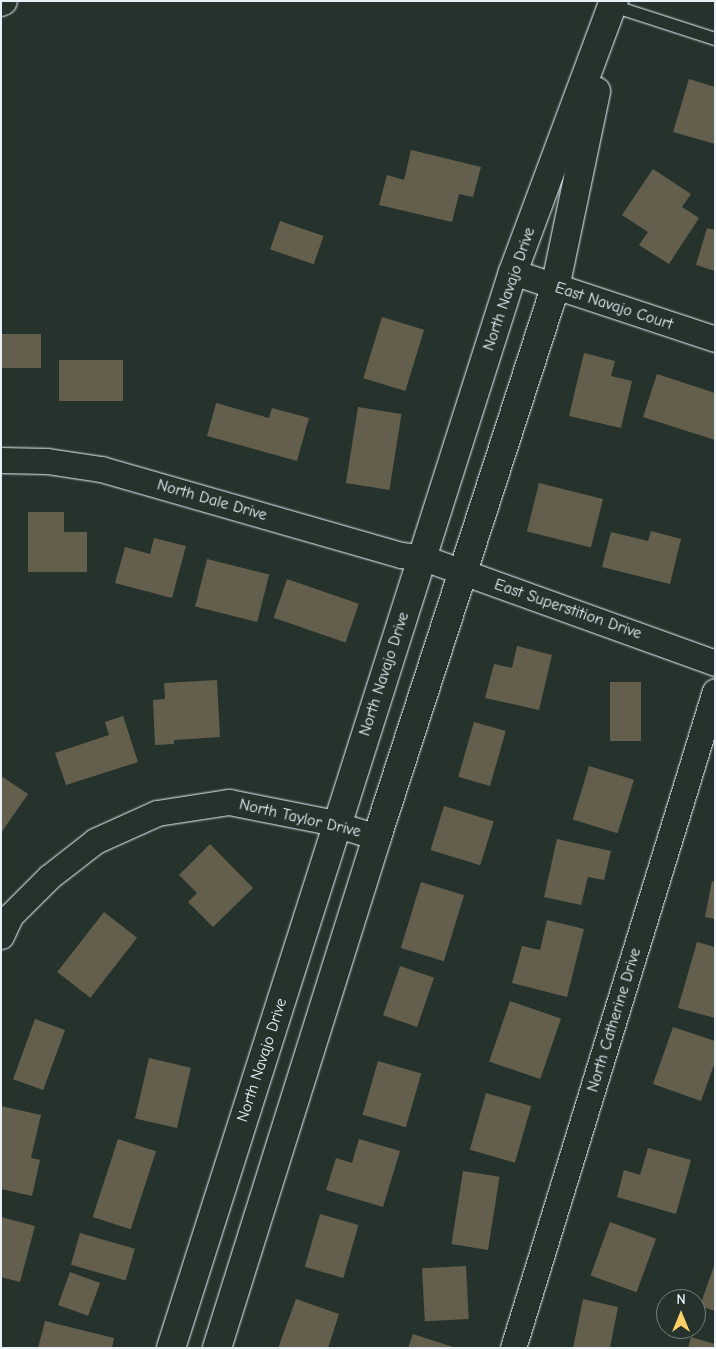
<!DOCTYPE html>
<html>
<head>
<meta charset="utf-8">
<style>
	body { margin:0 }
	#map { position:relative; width:716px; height:1349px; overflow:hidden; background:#26332d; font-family:"Comic Neue",sans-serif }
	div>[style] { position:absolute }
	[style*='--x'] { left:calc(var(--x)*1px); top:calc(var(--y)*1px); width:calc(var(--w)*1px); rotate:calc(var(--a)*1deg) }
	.building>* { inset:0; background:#645f4d; transform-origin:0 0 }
	.roads { filter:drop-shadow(0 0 1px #e8f1f8) drop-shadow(0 0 1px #e8f1f8) }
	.service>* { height:12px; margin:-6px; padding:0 6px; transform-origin:6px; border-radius:6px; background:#26332d }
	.minor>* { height:25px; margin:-12.5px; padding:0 12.5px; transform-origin:12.5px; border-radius:12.5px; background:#26332d }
	.tertiary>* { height:28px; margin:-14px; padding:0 14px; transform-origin:14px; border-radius:14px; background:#26332d }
	.secondary>* { height:28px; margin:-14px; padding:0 14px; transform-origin:14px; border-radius:14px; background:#26332d }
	span { translate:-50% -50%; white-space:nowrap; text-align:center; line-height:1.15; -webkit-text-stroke:4px #26332d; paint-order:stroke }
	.street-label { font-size:16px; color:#e8f1f8 }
	.frame { position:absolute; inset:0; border:2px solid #e8f1f8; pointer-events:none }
	.north { position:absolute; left:656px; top:1289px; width:50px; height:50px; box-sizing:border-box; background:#26332d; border:1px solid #747f7e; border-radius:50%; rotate:0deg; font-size:14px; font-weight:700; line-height:20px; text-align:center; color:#e8f1f8 }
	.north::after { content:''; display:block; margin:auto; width:18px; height:22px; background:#ffd166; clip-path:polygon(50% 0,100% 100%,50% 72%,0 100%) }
</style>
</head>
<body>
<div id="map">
	<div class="building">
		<div style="clip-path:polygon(689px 79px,715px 87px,715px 144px,673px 132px)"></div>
		<div style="clip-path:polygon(411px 150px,481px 167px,473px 197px,459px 194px,452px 222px,379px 205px,387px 175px,404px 180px)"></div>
		<div style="clip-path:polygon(653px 169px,691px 194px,682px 207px,699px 218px,669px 264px,639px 245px,648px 232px,622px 215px)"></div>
		<div style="left:280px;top:221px;width:46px;height:30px;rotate:19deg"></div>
		<div style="clip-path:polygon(707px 228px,715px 230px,715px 271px,696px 265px)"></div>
		<div style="left:382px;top:317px;width:44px;height:64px;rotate:17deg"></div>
		<div style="left:1px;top:334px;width:40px;height:34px"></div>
		<div style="clip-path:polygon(584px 353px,615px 361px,611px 376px,632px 381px,621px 428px,569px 416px)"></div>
		<div style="left:59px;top:360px;width:64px;height:41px"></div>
		<div style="clip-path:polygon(657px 374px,715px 393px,715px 440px,643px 417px)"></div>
		<div style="clip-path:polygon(216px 403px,269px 418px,272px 408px,309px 418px,297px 461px,207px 436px)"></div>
		<div style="left:358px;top:407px;width:44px;height:77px;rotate:9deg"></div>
		<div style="left:539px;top:483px;width:66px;height:50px;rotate:14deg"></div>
		<div style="clip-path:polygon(28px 512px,64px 512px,64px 532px,87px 532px,87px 572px,28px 572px)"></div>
		<div style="clip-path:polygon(651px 531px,681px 539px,670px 584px,602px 567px,611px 532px,648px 541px)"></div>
		<div style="clip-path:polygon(154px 538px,186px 546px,172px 598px,115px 583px,125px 547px,150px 554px)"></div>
		<div style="left:207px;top:559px;width:64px;height:49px;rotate:14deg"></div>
		<div style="left:287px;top:579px;width:76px;height:41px;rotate:19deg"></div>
		<div style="clip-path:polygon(517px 646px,552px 655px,539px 710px,485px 698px,494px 664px,512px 668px)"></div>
		<div style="clip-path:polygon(217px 680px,220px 737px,174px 740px,174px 744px,155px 745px,153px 700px,165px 699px,164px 683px)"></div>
		<div style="left:610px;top:682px;width:31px;height:59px"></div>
		<div style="clip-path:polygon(123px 716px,138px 762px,66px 785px,55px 753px,109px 735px,105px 722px)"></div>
		<div style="left:474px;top:722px;width:33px;height:57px;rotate:16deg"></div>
		<div style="left:589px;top:766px;width:47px;height:56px;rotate:17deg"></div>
		<div style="clip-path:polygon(1px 776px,28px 794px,1px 833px)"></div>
		<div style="left:444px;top:806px;width:52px;height:46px;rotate:17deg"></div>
		<div style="clip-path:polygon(557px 839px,611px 851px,604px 880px,588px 877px,581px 905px,544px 897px)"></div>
		<div style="clip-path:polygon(210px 844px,253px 888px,213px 927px,188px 902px,197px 893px,179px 875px)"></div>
		<div style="clip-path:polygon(712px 881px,715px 882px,715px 919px,705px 917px)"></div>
		<div style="left:421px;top:882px;width:45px;height:69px;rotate:17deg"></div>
		<div style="left:104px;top:912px;width:42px;height:76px;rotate:38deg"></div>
		<div style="clip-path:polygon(547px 920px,584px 929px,567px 997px,512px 983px,522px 946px,540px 950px)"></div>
		<div style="clip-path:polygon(697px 942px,715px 947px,715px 1018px,678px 1008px)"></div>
		<div style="left:400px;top:966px;width:36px;height:52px;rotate:19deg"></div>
		<div style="left:510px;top:1001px;width:54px;height:64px;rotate:19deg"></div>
		<div style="left:35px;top:1019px;width:32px;height:64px;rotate:20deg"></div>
		<div style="clip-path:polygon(673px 1027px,715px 1041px,715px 1062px,701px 1101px,653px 1084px)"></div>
		<div style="left:149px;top:1058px;width:43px;height:62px;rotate:13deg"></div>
		<div style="left:378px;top:1061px;width:45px;height:56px;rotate:16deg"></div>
		<div style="left:486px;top:1093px;width:47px;height:59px;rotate:16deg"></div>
		<div style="clip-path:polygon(1px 1106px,41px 1115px,31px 1158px,40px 1160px,32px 1196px,1px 1189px)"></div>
		<div style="left:118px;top:1139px;width:40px;height:82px;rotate:18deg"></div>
		<div style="clip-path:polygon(359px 1139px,400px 1151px,383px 1207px,326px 1190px,336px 1158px,352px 1163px)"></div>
		<div style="clip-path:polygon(648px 1148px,691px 1160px,676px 1214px,617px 1197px,624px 1170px,640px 1175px)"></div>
		<div style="left:463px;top:1171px;width:37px;height:74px;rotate:9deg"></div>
		<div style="left:320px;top:1214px;width:40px;height:55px;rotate:16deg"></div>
		<div style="clip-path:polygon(1px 1217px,35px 1226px,20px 1282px,1px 1277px)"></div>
		<div style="left:610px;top:1222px;width:49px;height:57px;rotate:20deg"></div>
		<div style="left:80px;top:1233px;width:57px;height:33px;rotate:16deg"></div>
		<div style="left:466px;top:1266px;width:53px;height:44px;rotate:87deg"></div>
		<div style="clip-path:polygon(714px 1266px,715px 1266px,715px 1311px,700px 1306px)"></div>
		<div style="left:70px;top:1272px;width:32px;height:35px;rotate:20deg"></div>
		<div style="clip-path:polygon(296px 1299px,339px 1314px,328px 1348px,278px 1348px)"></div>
		<div style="clip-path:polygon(583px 1299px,618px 1307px,610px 1348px,573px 1348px)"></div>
		<div style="clip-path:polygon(45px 1321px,114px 1338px,112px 1348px,38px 1348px)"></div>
		<div style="clip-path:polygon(413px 1334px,453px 1347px,453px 1348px,408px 1348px)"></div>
		<div style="clip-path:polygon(691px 1337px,715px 1344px,715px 1348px,688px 1348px)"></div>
	</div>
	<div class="roads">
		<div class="service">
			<div style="--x:613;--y:6;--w:107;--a:17.9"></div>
		</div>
		<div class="minor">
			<div style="--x:513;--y:272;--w:213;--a:18.3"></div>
			<div style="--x:1;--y:460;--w:46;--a:1.2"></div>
			<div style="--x:47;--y:461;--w:55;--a:8.4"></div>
			<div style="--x:101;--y:469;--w:312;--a:16"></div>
			<div style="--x:401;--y:555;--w:20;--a:6"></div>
			<div style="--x:421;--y:557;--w:313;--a:19.8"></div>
			<div style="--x:1;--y:936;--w:23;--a:-65"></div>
			<div style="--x:11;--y:915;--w:54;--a:-45"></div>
			<div style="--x:49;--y:877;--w:58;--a:-38"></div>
			<div style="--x:95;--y:841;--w:68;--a:-24.3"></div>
			<div style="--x:157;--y:813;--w:73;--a:-8.7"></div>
			<div style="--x:229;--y:802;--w:98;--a:11.2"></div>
			<div style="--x:325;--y:821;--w:54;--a:17.1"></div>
			<div style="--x:513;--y:1348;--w:687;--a:-72.91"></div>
		</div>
		<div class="tertiary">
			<div style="--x:171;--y:1348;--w:1129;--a:-72.37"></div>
			<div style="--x:513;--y:272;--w:289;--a:-69.6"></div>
			<div style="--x:217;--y:1348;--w:535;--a:-72.61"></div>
			<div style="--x:377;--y:837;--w:577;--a:-72.04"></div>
			<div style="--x:555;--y:288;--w:201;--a:-78.2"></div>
		</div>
		<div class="secondary">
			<div style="--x:1;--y:2;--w:2;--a:-27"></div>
		</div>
	</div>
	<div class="street-label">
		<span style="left:509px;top:289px;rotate:-71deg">North Navajo Drive</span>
		<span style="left:614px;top:306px;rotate:18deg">East Navajo Court</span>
		<span style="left:212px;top:500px;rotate:16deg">North Dale Drive</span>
		<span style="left:568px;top:609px;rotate:19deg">East Superstition Drive</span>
		<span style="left:384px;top:674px;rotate:-72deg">North Navajo Drive</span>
		<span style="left:300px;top:818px;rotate:13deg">North Taylor Drive</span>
		<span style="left:614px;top:1020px;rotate:-73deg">North Catherine Drive</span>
		<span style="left:262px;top:1060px;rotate:-72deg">North Navajo Drive</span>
	</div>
	<div class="frame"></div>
	<div class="north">N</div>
</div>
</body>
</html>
